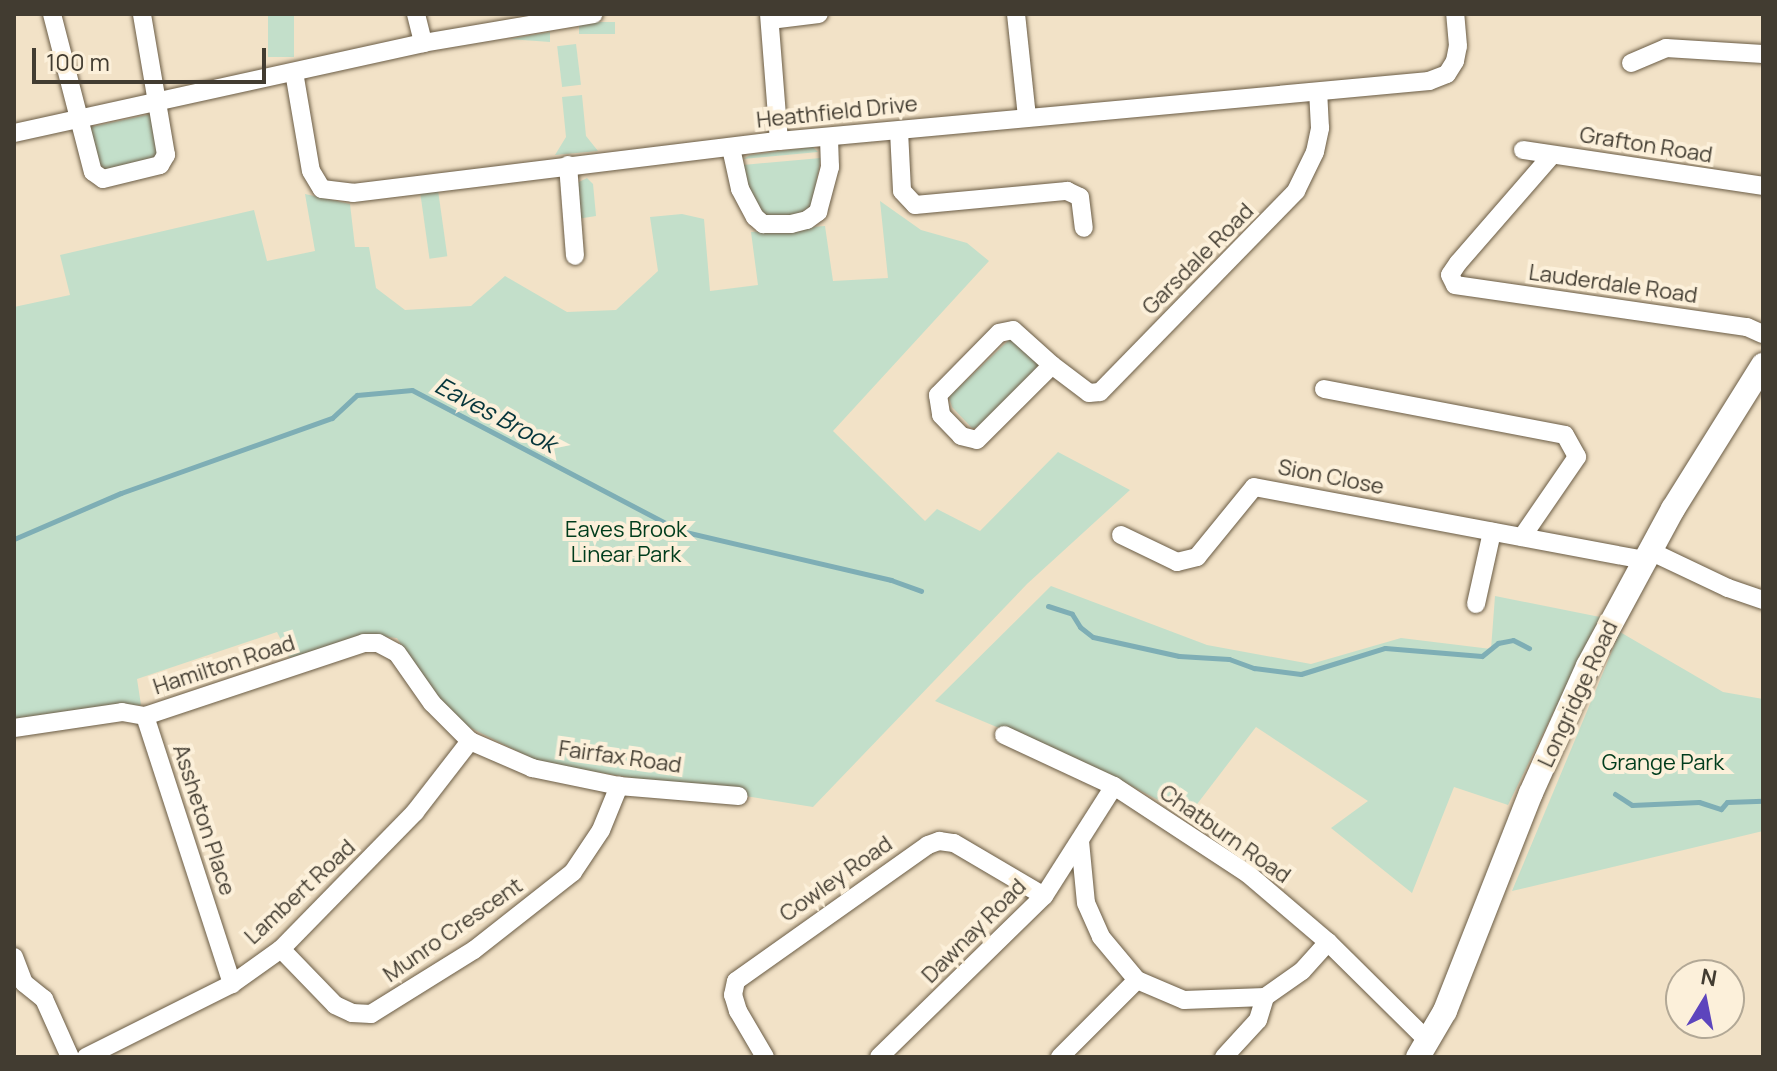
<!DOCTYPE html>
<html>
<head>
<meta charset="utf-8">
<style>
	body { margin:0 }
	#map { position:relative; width:1777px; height:1071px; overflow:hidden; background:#f2e2c7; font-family:Manrope,sans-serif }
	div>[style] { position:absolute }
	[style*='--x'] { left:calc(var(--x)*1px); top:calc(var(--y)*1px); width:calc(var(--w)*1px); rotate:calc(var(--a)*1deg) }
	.green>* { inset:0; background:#c3dfca; transform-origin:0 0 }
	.stream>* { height:5px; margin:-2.5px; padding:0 2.5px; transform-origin:2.5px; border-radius:2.5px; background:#7eaeb5 }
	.roads { filter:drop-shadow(0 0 2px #6a5c45) drop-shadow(0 0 2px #6a5c45) }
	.minor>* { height:18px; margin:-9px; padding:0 9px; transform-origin:9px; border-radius:9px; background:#fff }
	.major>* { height:24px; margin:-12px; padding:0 12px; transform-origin:12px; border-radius:12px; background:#fff }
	span { translate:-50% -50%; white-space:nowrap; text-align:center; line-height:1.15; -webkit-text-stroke:8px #fcf0da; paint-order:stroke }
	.street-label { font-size:22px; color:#423c31 }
	.park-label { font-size:22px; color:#003c1c }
	.water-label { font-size:24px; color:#05353b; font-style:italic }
	.frame { position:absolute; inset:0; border:16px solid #423c31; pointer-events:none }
	.north { position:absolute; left:1665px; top:959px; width:80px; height:80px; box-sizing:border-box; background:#fcf0da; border:2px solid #b2a896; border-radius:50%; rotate:10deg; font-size:22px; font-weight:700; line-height:32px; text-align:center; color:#423c31 }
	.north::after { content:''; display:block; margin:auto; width:28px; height:36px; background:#5d45bd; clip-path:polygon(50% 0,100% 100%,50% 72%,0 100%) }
	.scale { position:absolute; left:32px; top:48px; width:234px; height:36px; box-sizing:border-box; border:4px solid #423c31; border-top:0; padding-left:10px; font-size:24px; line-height:28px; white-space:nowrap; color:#423c31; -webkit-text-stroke:6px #fcf0da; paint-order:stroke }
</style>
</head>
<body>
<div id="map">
	<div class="green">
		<div style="left:268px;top:14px;width:26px;height:43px"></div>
		<div style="left:615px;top:22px;width:12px;height:36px;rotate:90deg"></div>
		<div style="clip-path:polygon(550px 32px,550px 42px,509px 39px)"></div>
		<div style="left:576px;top:44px;width:41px;height:19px;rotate:83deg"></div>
		<div style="clip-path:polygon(582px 95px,586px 136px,598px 151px,555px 155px,566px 137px,562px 97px)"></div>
		<div style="clip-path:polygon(156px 113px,161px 151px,152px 161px,106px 170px,98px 163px,91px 127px)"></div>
		<div style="clip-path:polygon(813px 147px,818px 152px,743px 159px,750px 155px)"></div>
		<div style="clip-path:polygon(821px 158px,810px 213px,769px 220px,752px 198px,743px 165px)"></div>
		<div style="clip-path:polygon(587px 178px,593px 184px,596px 216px,577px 219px,577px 183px)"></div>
		<div style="left:438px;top:190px;width:67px;height:18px;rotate:82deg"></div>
		<div style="clip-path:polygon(305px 194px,350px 204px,355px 247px,369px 247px,376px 288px,405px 310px,471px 306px,505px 276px,567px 312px,616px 310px,658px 271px,650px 217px,682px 214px,704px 219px,710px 291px,758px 285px,751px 232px,825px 226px,833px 281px,888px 278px,880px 201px,921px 230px,967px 243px,989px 261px,833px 431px,925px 521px,937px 509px,980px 531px,1058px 452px,1130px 490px,1027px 584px,813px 807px,541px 763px,447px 716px,397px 638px,366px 635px,290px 658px,277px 632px,137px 679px,141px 705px,14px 719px,14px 307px,70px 295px,60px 255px,254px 210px,267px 261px,315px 251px)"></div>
		<div style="clip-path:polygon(1010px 339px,1037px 358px,1038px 368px,983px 427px,972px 428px,952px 407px,949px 397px)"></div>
		<div style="clip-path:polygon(1051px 586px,1207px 645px,1311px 664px,1401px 638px,1491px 649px,1495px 596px,1600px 617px,1508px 805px,1454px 787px,1412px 893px,1331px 828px,1368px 801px,1256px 727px,1188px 816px,1113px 776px,935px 701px)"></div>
		<div style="clip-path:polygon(1620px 632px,1723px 692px,1763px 699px,1763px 831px,1512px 891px)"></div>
	</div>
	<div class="stream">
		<div style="--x:14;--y:539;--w:116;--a:-23.3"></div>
		<div style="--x:121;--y:493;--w:224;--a:-19.6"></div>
		<div style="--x:332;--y:418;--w:34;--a:-43"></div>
		<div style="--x:357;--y:395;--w:55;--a:-5.2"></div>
		<div style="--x:412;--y:390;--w:304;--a:27.7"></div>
		<div style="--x:681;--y:531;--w:216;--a:13.1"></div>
		<div style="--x:891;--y:580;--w:32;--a:20"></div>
		<div style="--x:1048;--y:606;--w:25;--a:18"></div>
		<div style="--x:1072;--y:614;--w:15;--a:58"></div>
		<div style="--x:1080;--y:627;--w:16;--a:38"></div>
		<div style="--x:1093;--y:637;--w:88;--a:12.5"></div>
		<div style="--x:1179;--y:656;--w:50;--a:3.4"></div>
		<div style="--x:1229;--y:659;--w:27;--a:20"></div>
		<div style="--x:1254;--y:668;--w:47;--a:7.3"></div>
		<div style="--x:1301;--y:674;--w:88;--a:-17.2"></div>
		<div style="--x:1385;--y:648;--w:97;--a:4.7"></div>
		<div style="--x:1482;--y:656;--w:21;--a:-39"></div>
		<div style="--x:1498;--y:643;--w:15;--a:-11"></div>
		<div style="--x:1513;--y:640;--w:18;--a:27"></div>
		<div style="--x:1615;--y:794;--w:20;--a:33"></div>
		<div style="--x:1632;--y:805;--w:67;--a:-2.6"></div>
		<div style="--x:1699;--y:802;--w:23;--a:18"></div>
		<div style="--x:1721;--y:809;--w:9;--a:-49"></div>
		<div style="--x:1727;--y:802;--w:36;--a:-2"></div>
	</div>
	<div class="roads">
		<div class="minor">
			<div style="--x:52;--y:14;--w:163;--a:75.5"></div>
			<div style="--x:93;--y:172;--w:12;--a:35"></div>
			<div style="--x:103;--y:179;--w:59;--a:-13.8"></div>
			<div style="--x:160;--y:165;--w:12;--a:-59"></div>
			<div style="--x:166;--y:155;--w:143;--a:-99.7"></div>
			<div style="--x:416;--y:14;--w:30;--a:76"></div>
			<div style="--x:769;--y:14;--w:127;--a:85.5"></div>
			<div style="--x:1016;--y:14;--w:104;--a:83.9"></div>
			<div style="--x:770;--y:20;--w:49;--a:-7"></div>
			<div style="--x:1631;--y:63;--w:38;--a:-23"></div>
			<div style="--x:1666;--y:48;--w:97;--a:3.5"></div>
			<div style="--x:294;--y:72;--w:100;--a:80.3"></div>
			<div style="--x:311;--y:171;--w:21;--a:59"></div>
			<div style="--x:322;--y:189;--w:31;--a:7"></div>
			<div style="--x:353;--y:193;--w:429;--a:-7"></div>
			<div style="--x:779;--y:141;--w:653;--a:-5.27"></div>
			<div style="--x:1429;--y:81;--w:19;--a:-21"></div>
			<div style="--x:1447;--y:74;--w:15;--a:-58"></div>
			<div style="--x:1455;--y:61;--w:15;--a:-79"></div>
			<div style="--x:1458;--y:46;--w:32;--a:-95"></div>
			<div style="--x:899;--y:131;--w:60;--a:87.1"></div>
			<div style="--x:902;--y:191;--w:19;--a:47"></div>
			<div style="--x:915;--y:205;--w:153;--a:-5.3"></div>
			<div style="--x:1067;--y:191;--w:14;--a:25"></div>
			<div style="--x:1080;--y:197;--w:31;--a:83"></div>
			<div style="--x:14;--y:133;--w:419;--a:-12.4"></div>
			<div style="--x:423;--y:43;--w:173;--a:-9.6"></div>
			<div style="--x:731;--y:148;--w:42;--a:77.6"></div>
			<div style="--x:740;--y:189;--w:32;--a:62"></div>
			<div style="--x:755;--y:217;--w:11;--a:41"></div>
			<div style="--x:763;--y:224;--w:28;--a:0"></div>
			<div style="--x:791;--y:224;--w:16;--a:-14"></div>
			<div style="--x:807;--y:220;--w:14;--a:-36"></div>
			<div style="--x:818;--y:212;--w:47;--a:-75.1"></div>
			<div style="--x:830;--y:167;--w:29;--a:-92"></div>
			<div style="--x:1523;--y:150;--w:243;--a:8.5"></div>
			<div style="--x:1552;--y:155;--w:143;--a:131"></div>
			<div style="--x:1458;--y:263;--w:14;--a:124"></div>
			<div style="--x:1450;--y:275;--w:11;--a:63"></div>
			<div style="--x:1455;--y:285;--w:295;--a:8.2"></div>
			<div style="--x:1747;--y:327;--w:17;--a:24"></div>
			<div style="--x:568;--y:165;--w:91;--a:85.6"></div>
			<div style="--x:1052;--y:365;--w:52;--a:-138.1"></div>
			<div style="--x:1013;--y:330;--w:14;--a:168"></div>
			<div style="--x:999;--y:333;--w:87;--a:134.5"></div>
			<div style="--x:938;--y:395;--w:20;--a:81"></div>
			<div style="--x:941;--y:415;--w:29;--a:46"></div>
			<div style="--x:961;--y:436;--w:16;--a:14"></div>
			<div style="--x:977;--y:440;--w:106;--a:-45"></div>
			<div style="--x:1052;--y:365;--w:46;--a:37.1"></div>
			<div style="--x:1089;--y:393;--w:11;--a:-5"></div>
			<div style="--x:1100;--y:392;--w:281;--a:-45.7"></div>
			<div style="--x:1296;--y:191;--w:43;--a:-64"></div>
			<div style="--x:1315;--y:152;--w:25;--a:-78"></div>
			<div style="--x:1320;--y:128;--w:36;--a:-93"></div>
			<div style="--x:1324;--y:389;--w:245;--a:10.8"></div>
			<div style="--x:1565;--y:435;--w:25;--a:61"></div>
			<div style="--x:1577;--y:457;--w:97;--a:124.5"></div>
			<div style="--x:1121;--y:535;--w:62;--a:25.7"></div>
			<div style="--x:1177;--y:562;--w:21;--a:-14"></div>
			<div style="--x:1197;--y:557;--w:90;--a:-50.8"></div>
			<div style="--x:1254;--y:487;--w:398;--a:10.6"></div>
			<div style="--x:1650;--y:551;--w:86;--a:25.4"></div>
			<div style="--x:1728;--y:588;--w:37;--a:19"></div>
			<div style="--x:1476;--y:604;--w:74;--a:-77.5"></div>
			<div style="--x:145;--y:716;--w:282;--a:72"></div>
			<div style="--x:14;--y:728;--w:109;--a:-8.4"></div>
			<div style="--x:122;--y:712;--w:23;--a:10"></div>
			<div style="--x:145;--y:716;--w:231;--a:-18.4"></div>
			<div style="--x:364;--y:643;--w:14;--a:0"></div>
			<div style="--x:378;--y:643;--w:21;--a:28"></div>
			<div style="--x:397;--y:653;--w:61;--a:55"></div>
			<div style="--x:432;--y:703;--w:54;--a:45"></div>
			<div style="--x:470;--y:741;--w:68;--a:23.5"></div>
			<div style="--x:532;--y:768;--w:89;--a:11.7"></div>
			<div style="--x:619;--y:786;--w:120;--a:4.8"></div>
			<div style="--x:1004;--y:735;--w:121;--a:24.9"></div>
			<div style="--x:1114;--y:786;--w:160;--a:33.3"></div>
			<div style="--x:1248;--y:874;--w:105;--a:40.4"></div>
			<div style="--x:1328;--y:942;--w:141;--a:44.7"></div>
			<div style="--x:1080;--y:841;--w:62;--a:84.5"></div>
			<div style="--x:1086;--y:903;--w:37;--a:66"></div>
			<div style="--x:1101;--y:937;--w:56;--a:50.1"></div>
			<div style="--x:1137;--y:980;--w:51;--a:23.1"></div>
			<div style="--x:1184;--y:1000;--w:81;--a:-2.1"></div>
			<div style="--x:1265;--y:997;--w:45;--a:-35.1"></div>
			<div style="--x:1302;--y:971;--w:39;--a:-48"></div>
			<div style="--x:281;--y:949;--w:78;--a:46"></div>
			<div style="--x:335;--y:1005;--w:19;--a:25"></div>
			<div style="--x:352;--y:1013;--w:19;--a:3"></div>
			<div style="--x:371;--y:1014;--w:121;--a:-31.9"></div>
			<div style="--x:474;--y:950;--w:126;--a:-38.2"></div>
			<div style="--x:573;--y:872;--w:50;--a:-56.3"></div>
			<div style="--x:601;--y:830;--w:48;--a:-67.8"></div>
			<div style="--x:14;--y:957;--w:28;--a:69"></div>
			<div style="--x:24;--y:983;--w:26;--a:39"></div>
			<div style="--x:44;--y:999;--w:64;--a:65.9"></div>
			<div style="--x:86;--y:1057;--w:163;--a:-26.6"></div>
			<div style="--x:232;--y:984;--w:60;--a:-35.5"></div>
			<div style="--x:281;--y:949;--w:192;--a:-45.6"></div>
			<div style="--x:415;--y:812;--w:90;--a:-52.2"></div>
			<div style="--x:765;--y:1057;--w:53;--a:-120.4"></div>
			<div style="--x:738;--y:1011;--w:17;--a:-107"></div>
			<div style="--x:733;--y:995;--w:14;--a:-78"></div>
			<div style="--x:736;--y:981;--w:235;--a:-35.3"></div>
			<div style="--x:928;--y:845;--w:12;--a:-20"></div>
			<div style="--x:939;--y:841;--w:15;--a:8"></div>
			<div style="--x:954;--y:843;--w:104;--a:30.5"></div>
			<div style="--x:879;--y:1057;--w:231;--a:-44.3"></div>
			<div style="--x:1044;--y:896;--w:130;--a:-57.5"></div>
			<div style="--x:1060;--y:1057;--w:109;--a:-45"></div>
			<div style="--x:1224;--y:1057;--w:50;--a:-47.4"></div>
			<div style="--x:1258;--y:1020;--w:24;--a:-73"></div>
		</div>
		<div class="major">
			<div style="--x:1418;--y:1057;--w:53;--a:-59.6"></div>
			<div style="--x:1445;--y:1011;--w:234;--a:-68.5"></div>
			<div style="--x:1531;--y:793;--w:139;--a:-65.8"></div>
			<div style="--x:1588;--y:666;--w:179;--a:-61.6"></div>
			<div style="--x:1673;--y:509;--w:170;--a:-58"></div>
		</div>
	</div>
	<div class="street-label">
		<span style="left:837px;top:112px;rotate:-6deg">Heathfield Drive</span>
		<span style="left:1646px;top:145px;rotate:9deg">Grafton Road</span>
		<span style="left:1198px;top:259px;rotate:-45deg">Garsdale Road</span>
		<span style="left:1613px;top:284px;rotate:8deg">Lauderdale Road</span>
		<span style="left:1331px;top:477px;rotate:11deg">Sion Close</span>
		<span style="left:224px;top:665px;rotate:-18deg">Hamilton Road</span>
		<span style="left:1578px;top:694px;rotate:-65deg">Longridge Road</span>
		<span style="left:620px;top:757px;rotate:8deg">Fairfax Road</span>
		<span style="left:204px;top:820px;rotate:72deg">Assheton Place</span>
		<span style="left:1225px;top:834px;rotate:35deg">Chatburn Road</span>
		<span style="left:836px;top:879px;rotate:-35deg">Cowley Road</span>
		<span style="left:300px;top:892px;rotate:-43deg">Lambert Road</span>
		<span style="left:453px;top:930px;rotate:-35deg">Munro Crescent</span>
		<span style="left:974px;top:931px;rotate:-45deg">Dawnay Road</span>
	</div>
	<div class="park-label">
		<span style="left:626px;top:542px">Eaves Brook<br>Linear Park</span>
		<span style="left:1663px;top:763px">Grange Park</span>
	</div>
	<div class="water-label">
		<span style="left:496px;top:414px;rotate:28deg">Eaves Brook</span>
	</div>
	<div class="frame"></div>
	<div class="north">N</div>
	<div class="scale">100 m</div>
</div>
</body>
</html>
